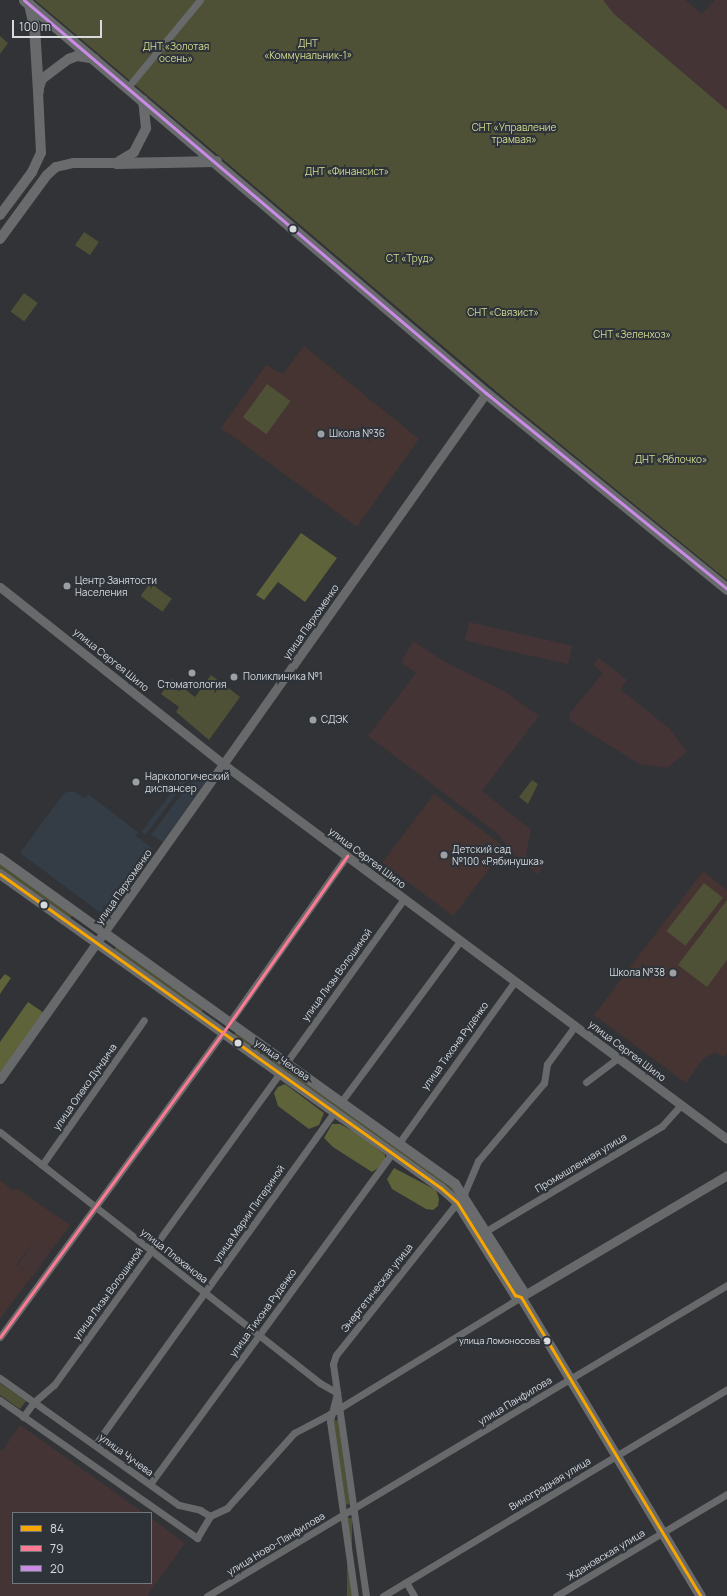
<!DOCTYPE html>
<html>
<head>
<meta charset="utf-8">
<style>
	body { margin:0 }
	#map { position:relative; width:727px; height:1596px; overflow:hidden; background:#313336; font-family:Manrope,sans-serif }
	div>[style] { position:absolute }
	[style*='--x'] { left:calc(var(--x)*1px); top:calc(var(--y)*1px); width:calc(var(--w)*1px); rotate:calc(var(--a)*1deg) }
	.built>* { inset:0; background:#343c46; transform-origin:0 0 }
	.industrial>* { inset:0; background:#453436; transform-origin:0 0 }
	.education>* { inset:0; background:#453432; transform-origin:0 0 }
	.green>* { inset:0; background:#4e5136; transform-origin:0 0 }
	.forest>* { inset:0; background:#5f633a }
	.minor>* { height:7px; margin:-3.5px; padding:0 3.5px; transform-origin:3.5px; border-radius:3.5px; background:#68696b }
	.tertiary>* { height:9px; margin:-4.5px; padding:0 4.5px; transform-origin:4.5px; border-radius:4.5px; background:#68696b }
	.secondary>* { height:10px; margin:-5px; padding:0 5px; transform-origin:5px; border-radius:5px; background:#6a6b6d }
	.primary>* { height:11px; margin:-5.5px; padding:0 5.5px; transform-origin:5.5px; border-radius:5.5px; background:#686a6c }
	.bus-1>* { height:3px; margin:-1.5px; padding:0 1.5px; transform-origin:1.5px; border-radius:1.5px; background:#f7a600 }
	.bus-2>* { height:3px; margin:-1.5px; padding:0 1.5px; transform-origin:1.5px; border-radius:1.5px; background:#fe7a93 }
	.bus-3>* { height:3px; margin:-1.5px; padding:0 1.5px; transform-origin:1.5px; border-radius:1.5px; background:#ca8be6 }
	.dots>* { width:11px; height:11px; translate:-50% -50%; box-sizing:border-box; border:2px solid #2e3339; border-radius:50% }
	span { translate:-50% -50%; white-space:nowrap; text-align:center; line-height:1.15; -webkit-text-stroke:4px #2e3339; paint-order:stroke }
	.bus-label { font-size:9px; color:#d7dade }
	.right { translate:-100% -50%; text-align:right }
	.park-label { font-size:10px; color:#d4dc90 }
	.poi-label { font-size:10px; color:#d7dade }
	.left { translate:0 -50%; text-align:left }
	.street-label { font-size:10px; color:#d7dade }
	.legend { position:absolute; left:12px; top:1512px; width:140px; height:72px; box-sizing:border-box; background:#2e3339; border:1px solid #72767b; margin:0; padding:5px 7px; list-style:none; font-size:12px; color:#d7dade }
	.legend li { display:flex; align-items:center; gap:8px; height:20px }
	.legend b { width:20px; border:1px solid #72767b }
	.scale { position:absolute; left:12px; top:20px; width:90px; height:18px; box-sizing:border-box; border:2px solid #d7dade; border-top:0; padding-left:5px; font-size:12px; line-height:14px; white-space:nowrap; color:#d7dade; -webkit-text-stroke:3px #2e3339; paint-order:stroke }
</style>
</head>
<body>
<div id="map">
	<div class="built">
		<div style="clip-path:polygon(198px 772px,207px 779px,163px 842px,151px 835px)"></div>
		<div style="left:186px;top:773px;width:5px;height:74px;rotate:37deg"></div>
		<div style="clip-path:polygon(72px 791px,85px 798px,88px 794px,138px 832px,136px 836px,159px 853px,152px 849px,102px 914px,20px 853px,64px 793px)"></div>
	</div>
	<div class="industrial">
		<div style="clip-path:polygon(603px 0,685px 0,702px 14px,715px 0,727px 0,727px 110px,614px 14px)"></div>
		<div style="left:469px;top:622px;width:106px;height:19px;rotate:13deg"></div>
		<div style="clip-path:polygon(413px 641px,445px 662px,506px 692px,539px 716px,482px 791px,531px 830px,526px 855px,543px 867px,538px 874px,507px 850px,507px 846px,497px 833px,368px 736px,416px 673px,401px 662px)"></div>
		<div style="clip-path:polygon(599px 658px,627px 680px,620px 689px,670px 729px,687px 752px,667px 768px,639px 764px,569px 720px,570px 713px,603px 673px,593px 665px)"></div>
		<div style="left:36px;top:1239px;width:19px;height:33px;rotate:35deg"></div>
		<div style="clip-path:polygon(20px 1425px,144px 1513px,13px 1513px,13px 1583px,151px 1583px,151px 1518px,185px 1543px,147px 1596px,0 1596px,0 1450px,2px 1451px)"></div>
	</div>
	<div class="education">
		<div style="clip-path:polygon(304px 346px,419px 439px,357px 527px,221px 428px,266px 365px,283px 374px)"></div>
		<div style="left:434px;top:794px;width:89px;height:86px;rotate:37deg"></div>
		<div style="clip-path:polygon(703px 871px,727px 890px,727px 1053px,724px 1057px,715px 1052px,703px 1059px,686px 1083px,594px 1015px)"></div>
		<div style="clip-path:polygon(0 1180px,14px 1191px,16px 1188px,70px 1225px,52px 1250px,36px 1239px,16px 1265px,32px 1276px,0 1319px)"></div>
	</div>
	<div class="green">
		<div style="clip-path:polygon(35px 0,603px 0,614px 14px,727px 110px,727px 580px,510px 403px)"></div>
		<div style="clip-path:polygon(0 36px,8px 43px,0 54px)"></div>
		<div style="left:84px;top:232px;width:18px;height:16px;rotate:34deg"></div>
		<div style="left:24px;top:293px;width:17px;height:23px;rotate:36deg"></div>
		<div style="left:267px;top:384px;width:29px;height:41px;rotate:36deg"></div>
		<div style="left:150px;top:583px;width:27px;height:16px;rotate:36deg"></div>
		<div style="clip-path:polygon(211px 675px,240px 697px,209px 740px,176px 712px,179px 707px,161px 694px,172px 679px,195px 697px)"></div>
		<div style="clip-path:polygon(532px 780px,538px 784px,528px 804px,519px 797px)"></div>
		<div style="clip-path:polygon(0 862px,73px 914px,69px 920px,0 870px)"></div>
		<div style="left:704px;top:883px;width:24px;height:61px;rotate:38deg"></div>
		<div style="clip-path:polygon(727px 900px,727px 960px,707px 987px,678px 965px)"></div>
		<div style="left:117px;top:946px;width:107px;height:6px;rotate:36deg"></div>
		<div style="clip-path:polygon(236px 1032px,447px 1181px,456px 1195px,233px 1036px)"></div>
		<div style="clip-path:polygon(0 1383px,26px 1401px,20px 1409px,0 1395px)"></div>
		<div style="left:338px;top:1420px;width:85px;height:5px;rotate:82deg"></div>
		<div style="left:347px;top:1518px;width:5px;height:79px"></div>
	</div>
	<div class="forest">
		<div style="clip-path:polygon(301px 533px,337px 558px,305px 602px,278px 582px,264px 600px,256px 595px)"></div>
		<div style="clip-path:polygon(5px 974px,11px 978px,0 994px,0 980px)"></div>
		<div style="clip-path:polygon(28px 1002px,44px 1013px,0 1074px,0 1042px)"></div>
		<div style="clip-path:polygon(285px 1084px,324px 1113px,319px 1125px,309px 1129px,278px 1106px,274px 1093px,278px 1087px)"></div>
		<div style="clip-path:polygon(332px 1124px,340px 1124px,362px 1136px,385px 1155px,385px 1163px,372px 1172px,333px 1147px,324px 1138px)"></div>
		<div style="clip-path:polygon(394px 1168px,436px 1190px,439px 1199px,438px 1206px,433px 1210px,426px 1209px,392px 1189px,387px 1179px)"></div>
	</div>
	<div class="minor">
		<div style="--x:128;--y:87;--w:113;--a:-50.4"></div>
		<div style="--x:229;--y:1023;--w:204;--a:-54.8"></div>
		<div style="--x:286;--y:1063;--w:202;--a:-54.3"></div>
		<div style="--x:586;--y:1082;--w:40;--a:-37"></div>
		<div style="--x:341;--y:1102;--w:200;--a:-53.5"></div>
		<div style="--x:0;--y:1132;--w:407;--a:38.1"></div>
		<div style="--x:320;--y:1383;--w:20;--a:30"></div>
		<div style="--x:337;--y:1393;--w:29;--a:104"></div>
		<div style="--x:330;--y:1421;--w:177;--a:81.9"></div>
		<div style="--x:399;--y:1143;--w:199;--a:-54.4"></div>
		<div style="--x:42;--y:1165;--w:177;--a:-54.9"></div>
		<div style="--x:486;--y:1231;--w:205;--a:-30.8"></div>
		<div style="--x:662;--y:1126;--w:28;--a:-48"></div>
		<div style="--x:0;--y:1337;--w:376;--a:-53.8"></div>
		<div style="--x:0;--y:1378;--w:219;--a:35.4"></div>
		<div style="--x:179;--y:1505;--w:22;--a:13"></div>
		<div style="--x:200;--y:1510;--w:12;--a:31"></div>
		<div style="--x:0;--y:1400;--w:241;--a:35"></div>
		<div style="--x:197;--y:1538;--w:26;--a:-59"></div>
		<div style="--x:210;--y:1516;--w:19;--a:-25"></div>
		<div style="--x:227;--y:1508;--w:101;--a:-48.2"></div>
		<div style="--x:294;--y:1433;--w:41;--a:-27.8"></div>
		<div style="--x:330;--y:1414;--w:224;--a:-31.5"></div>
		<div style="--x:23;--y:1417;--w:17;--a:-54"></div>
		<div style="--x:33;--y:1403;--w:28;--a:-41"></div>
		<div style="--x:54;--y:1385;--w:384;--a:-54.1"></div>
		<div style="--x:95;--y:1445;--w:410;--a:-54.3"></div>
		<div style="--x:150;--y:1484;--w:410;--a:-53.8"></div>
		<div style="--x:406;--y:1582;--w:16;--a:60"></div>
		<div style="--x:207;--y:1596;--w:606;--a:-30.88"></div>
		<div style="--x:366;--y:1596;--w:234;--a:-98.1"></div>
		<div style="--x:333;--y:1364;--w:9;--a:-72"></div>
		<div style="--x:336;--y:1355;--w:206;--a:-51.5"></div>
		<div style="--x:464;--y:1194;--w:36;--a:-67"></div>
		<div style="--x:478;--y:1161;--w:102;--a:-49.8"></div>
		<div style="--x:544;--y:1083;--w:19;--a:-81"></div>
		<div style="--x:547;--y:1064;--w:47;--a:-53.6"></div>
		<div style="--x:383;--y:1596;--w:401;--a:-31"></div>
		<div style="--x:556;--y:1596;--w:199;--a:-30.8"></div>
	</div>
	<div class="tertiary">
		<div style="--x:0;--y:587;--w:285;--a:38.4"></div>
		<div style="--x:223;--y:764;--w:628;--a:36.65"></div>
		<div style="--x:0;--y:1079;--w:841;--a:-54.68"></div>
		<div style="--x:521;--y:1297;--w:239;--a:-30.6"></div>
	</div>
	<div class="secondary">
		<div style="--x:0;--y:215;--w:54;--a:-53.3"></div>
		<div style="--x:32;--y:172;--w:21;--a:-65"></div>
		<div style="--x:41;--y:153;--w:62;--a:-92.8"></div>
		<div style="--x:38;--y:91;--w:13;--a:-72"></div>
		<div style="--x:42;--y:79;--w:34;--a:-37"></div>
		<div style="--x:69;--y:59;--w:9;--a:-21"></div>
		<div style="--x:77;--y:56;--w:18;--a:9"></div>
		<div style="--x:0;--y:239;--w:79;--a:-53.7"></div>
		<div style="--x:47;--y:175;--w:12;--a:-42"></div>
		<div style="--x:56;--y:167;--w:18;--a:-13"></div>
		<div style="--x:74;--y:163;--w:42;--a:0"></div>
		<div style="--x:116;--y:163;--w:21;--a:-31"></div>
		<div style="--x:134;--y:152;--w:27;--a:-63"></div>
		<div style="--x:146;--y:128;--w:28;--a:-96"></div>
		<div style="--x:0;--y:858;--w:560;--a:35.62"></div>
		<div style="--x:455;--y:1184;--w:127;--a:57.6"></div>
		<div style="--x:523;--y:1291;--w:6;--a:108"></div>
		<div style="--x:0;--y:874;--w:541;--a:35.45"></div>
		<div style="--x:441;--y:1188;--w:21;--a:41"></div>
		<div style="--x:457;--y:1202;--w:110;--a:58.1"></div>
		<div style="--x:515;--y:1295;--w:6;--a:18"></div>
		<div style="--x:521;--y:1297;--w:349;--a:59"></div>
	</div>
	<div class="primary">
		<div style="--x:24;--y:0;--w:607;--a:40.39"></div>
		<div style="--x:486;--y:393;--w:311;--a:39.1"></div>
		<div style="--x:29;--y:4;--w:23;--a:77"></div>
		<div style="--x:34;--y:26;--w:65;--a:86.5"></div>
		<div style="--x:116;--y:163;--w:100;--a:-1.1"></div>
	</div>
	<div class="bus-1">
		<div style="--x:0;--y:874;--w:541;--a:35.45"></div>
		<div style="--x:441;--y:1188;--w:21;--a:41"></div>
		<div style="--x:457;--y:1202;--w:110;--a:58.1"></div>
		<div style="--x:515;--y:1295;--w:6;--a:18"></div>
		<div style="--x:521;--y:1297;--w:349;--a:59"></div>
	</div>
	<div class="bus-2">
		<div style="--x:0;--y:1337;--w:376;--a:-53.8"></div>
		<div style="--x:222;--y:1034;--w:218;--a:-54.9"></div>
	</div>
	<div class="bus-3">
		<div style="--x:24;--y:0;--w:607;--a:40.39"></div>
		<div style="--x:486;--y:393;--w:311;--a:39.1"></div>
	</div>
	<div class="dots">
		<div style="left:293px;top:229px;background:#d7dade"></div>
		<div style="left:321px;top:434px;background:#9da0a3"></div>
		<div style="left:67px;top:586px;background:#9da0a3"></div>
		<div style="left:192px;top:673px;background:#9da0a3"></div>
		<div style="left:234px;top:677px;background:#9da0a3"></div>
		<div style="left:313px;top:720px;background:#9da0a3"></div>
		<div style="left:136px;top:782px;background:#9da0a3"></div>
		<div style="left:444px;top:855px;background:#9da0a3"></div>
		<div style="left:44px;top:905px;background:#d7dade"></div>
		<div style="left:673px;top:973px;background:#9da0a3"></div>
		<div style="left:238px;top:1043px;background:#d7dade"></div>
		<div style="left:547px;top:1341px;background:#d7dade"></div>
	</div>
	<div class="bus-label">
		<span class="right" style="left:540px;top:1341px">улица Ломоносова</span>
	</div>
	<div class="park-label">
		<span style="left:308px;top:49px">ДНТ<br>«Коммунальник-1»</span>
		<span style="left:176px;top:52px">ДНТ «Золотая<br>осень»</span>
		<span style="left:514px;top:133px">СНТ «Управление<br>трамвая»</span>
		<span style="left:347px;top:172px">ДНТ «Финансист»</span>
		<span style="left:410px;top:259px">СТ «Труд»</span>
		<span style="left:503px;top:313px">СНТ «Связист»</span>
		<span style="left:632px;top:335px">СНТ «Зеленхоз»</span>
		<span style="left:671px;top:460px">ДНТ «Яблочко»</span>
	</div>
	<div class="poi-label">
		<span class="left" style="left:329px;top:434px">Школа №36</span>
		<span class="left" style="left:75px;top:586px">Центр Занятости<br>Населения</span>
		<span class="left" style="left:243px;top:677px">Поликлиника №1</span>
		<span style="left:192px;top:685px">Стоматология</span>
		<span class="left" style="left:321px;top:720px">СДЭК</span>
		<span class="left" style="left:145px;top:782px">Наркологический<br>диспансер</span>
		<span class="left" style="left:452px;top:855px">Детский сад<br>№100 «Рябинушка»</span>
		<span class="right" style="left:665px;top:973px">Школа №38</span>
	</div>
	<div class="street-label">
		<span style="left:311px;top:622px;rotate:-55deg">улица Пархоменко</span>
		<span style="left:111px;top:660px;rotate:39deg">улица Сергея Шило</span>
		<span style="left:367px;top:858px;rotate:37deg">улица Сергея Шило</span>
		<span style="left:124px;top:887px;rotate:-55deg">улица Пархоменко</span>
		<span style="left:337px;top:975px;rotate:-54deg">улица Лизы Волошиной</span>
		<span style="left:455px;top:1046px;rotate:-54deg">улица Тихона Руденко</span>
		<span style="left:627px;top:1051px;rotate:37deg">улица Сергея Шило</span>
		<span style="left:282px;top:1060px;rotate:35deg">улица Чехова</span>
		<span style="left:85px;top:1087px;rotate:-55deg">улица Олеко Дундича</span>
		<span style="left:581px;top:1163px;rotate:-31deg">Промышленная улица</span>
		<span style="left:249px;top:1214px;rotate:-55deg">улица Марии Питериной</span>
		<span style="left:174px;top:1256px;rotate:38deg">улица Плеханова</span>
		<span style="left:377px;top:1288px;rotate:-52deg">Энергетическая улица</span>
		<span style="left:108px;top:1294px;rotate:-54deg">улица Лизы Волошиной</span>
		<span style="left:263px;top:1313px;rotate:-54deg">улица Тихона Руденко</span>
		<span style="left:515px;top:1401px;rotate:-31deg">улица Панфилова</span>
		<span style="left:126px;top:1455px;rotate:36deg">улица Чучева</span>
		<span style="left:550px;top:1484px;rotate:-31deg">Виноградная улица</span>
		<span style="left:276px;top:1544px;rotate:-31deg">улица Ново-Панфилова</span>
		<span style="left:606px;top:1555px;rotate:-31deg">Ждановская улица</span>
	</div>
	<ul class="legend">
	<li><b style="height:5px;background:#f7a600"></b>84</li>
	<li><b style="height:5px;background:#fe7a93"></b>79</li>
	<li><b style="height:5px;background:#ca8be6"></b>20</li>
	</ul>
	<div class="scale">100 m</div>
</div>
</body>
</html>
